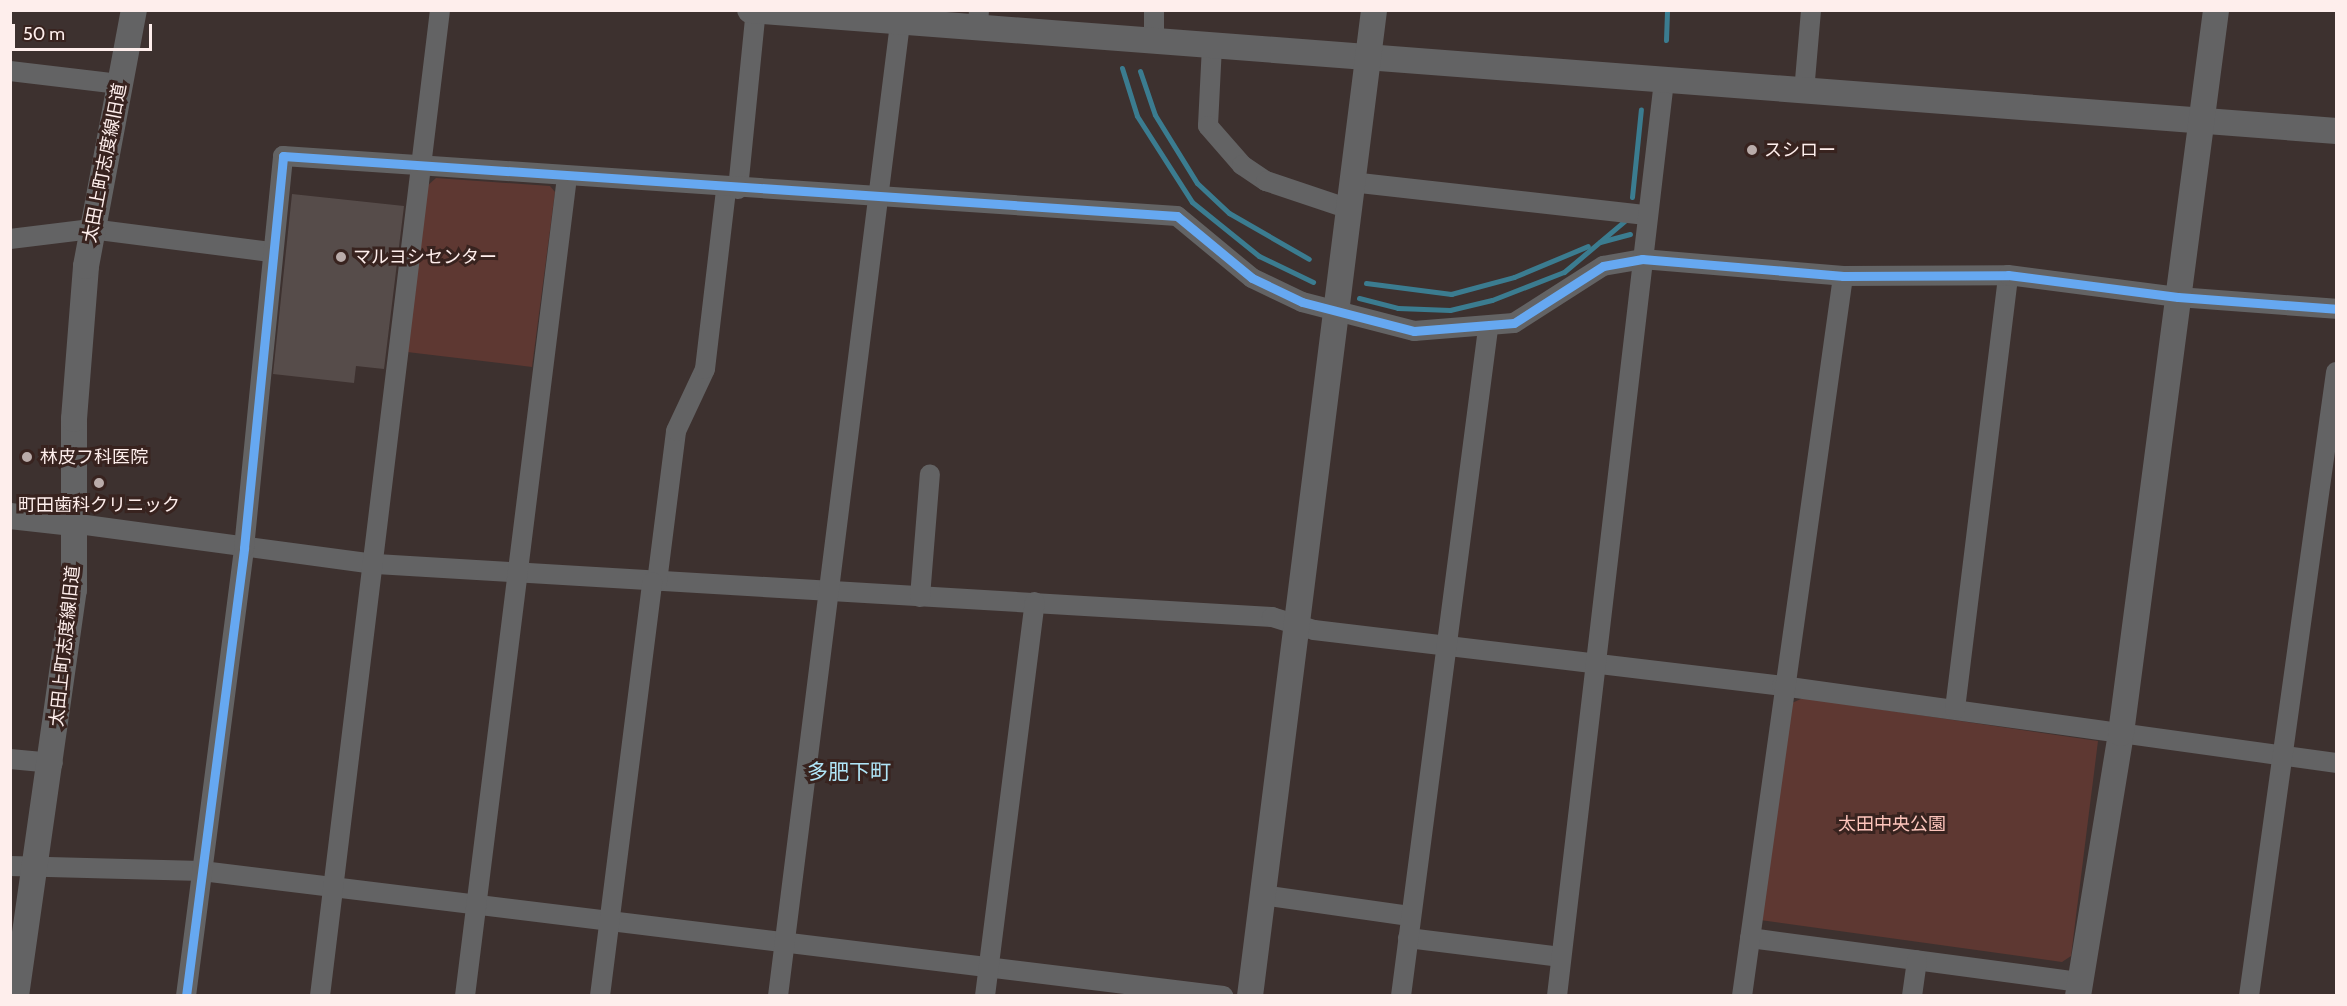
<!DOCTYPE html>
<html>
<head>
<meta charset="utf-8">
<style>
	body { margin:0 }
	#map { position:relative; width:2347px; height:1006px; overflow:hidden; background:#3d312f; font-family:Cabin,"Noto Sans JP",sans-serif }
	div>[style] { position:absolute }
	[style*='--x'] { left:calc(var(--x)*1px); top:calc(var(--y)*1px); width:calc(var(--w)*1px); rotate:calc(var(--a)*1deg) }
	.green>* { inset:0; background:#5e3832 }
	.stream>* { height:5px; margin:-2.5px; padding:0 2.5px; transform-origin:2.5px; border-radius:2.5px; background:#3b7c90 }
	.building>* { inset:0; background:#564c4a }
	.minor>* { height:20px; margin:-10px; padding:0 10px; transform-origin:10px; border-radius:10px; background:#636364 }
	.tertiary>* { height:26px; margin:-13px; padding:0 13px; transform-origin:13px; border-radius:13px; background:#636364 }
	.cycleway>* { height:9px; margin:-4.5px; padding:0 4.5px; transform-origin:4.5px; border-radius:4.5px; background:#66a8f1 }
	.dots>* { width:16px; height:16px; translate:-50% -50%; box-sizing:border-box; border:3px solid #38231f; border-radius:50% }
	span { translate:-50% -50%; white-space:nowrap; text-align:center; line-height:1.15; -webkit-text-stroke:6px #38231f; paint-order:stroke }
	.poi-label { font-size:18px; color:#feeeec }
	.left { translate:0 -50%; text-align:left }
	.street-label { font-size:18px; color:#feeeec }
	.park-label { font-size:18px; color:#fdc5bc }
	.quarter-label { font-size:21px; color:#b0e5f7 }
	.frame { position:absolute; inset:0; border:12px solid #feeeec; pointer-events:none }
	.scale { position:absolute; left:12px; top:24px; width:140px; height:27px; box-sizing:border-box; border:3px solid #feeeec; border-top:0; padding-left:8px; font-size:18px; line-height:21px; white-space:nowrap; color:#feeeec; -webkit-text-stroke:4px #38231f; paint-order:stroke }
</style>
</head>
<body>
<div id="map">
	<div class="green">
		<div style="clip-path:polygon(436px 178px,550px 186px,555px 192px,532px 367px,407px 352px,427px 186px)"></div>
		<div style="clip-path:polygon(1803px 698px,2098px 741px,2071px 956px,2062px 962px,1760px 920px,1792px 703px)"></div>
	</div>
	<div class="stream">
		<div style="--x:1666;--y:40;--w:30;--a:-88"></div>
		<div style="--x:1122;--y:68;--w:50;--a:72.6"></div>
		<div style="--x:1137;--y:116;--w:102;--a:57.4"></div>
		<div style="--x:1192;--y:202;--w:86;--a:38.9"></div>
		<div style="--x:1259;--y:256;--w:60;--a:25.7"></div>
		<div style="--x:1140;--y:71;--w:46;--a:71.2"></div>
		<div style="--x:1155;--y:115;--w:80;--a:58.3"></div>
		<div style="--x:1197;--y:183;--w:44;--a:43.2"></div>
		<div style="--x:1229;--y:213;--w:92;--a:29.9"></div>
		<div style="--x:1632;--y:197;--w:88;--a:-84.2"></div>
		<div style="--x:1600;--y:242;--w:31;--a:-15"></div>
		<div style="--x:1366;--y:283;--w:86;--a:7.4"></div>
		<div style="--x:1451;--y:294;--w:65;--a:-15.1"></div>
		<div style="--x:1514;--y:277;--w:80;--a:-22.7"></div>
		<div style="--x:1359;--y:298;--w:40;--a:14.4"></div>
		<div style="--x:1398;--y:308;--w:52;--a:2.2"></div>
		<div style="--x:1450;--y:310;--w:43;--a:-13.4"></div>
		<div style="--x:1492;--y:300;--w:77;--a:-21.3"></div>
		<div style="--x:1564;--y:272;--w:82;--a:-40.1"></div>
	</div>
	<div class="building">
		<div style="clip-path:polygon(292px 194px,404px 206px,384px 369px,356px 366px,354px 383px,273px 374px)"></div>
	</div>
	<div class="minor">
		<div style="--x:978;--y:28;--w:18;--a:-87"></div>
		<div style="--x:1154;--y:41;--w:31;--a:-90"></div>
		<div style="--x:1212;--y:46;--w:80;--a:92.9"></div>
		<div style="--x:1208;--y:126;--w:52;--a:48.9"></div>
		<div style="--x:1242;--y:165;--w:29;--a:34"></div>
		<div style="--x:1266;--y:181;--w:84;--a:18.6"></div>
		<div style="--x:10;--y:71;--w:110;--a:6.8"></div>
		<div style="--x:1804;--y:92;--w:82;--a:-85.1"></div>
		<div style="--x:1351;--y:182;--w:297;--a:6.4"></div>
		<div style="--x:738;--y:189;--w:180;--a:-84.3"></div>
		<div style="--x:10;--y:239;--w:82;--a:-7"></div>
		<div style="--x:91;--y:229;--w:181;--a:7.3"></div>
		<div style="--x:71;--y:523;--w:308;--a:7.7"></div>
		<div style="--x:376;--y:564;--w:898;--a:3.39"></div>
		<div style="--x:1272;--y:617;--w:44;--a:17.2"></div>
		<div style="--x:1314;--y:630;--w:471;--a:6.8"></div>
		<div style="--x:1782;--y:686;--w:559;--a:7.91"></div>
		<div style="--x:657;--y:582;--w:152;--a:-82.8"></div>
		<div style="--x:676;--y:431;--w:68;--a:-64.9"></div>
		<div style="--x:705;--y:369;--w:181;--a:-83.3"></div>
		<div style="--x:920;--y:597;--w:123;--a:-85.4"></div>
		<div style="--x:1955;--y:709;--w:437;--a:-83"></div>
		<div style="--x:10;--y:759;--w:43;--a:5.3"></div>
		<div style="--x:10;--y:866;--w:192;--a:1.5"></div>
		<div style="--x:202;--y:871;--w:1029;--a:6.98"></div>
		<div style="--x:1262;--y:895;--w:149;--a:8.1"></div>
		<div style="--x:1408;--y:938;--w:154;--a:7.1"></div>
		<div style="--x:1750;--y:938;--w:333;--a:7.6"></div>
		<div style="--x:186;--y:996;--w:452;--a:-82.6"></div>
		<div style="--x:244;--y:548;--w:394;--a:-84.3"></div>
		<div style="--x:283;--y:156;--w:896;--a:3.84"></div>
		<div style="--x:1177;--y:216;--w:97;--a:39.6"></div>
		<div style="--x:1252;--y:278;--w:55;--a:25.6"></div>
		<div style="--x:1302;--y:302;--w:116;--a:14.5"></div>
		<div style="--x:1414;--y:331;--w:100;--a:-4.6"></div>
		<div style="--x:1514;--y:323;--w:106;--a:-32.6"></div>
		<div style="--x:1603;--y:266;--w:40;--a:-10"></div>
		<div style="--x:1642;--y:259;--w:202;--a:4.8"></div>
		<div style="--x:1843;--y:276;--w:165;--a:-0.3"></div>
		<div style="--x:2008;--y:275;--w:171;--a:7.4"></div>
		<div style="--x:2178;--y:297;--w:158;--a:4.3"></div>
		<div style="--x:320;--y:996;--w:993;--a:-83.06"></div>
		<div style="--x:465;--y:996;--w:825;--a:-82.9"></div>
		<div style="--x:600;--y:996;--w:417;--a:-82.8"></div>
		<div style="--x:778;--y:996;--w:981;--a:-82.85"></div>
		<div style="--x:985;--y:996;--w:397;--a:-82.8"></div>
		<div style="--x:1401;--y:996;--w:673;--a:-82.57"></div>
		<div style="--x:1557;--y:996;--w:921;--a:-83.33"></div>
		<div style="--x:1742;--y:996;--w:727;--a:-82.01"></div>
		<div style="--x:1912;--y:996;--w:36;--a:-82"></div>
		<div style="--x:2249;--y:996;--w:630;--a:-82.06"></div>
	</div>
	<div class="tertiary">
		<div style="--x:750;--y:10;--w:1591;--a:4.36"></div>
		<div style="--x:10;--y:516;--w:61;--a:6.5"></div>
		<div style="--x:16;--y:996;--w:410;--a:-81.9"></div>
		<div style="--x:74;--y:590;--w:171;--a:-90"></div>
		<div style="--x:74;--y:419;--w:153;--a:-85.5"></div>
		<div style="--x:86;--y:266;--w:260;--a:-79.4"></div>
		<div style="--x:1250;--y:996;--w:994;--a:-82.83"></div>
		<div style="--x:2078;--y:996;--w:266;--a:-80.7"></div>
		<div style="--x:2121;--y:733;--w:729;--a:-82.51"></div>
	</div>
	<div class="cycleway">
		<div style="--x:186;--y:996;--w:452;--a:-82.6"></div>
		<div style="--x:244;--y:548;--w:394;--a:-84.3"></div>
		<div style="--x:283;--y:156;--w:896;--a:3.84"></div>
		<div style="--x:1177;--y:216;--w:97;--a:39.6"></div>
		<div style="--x:1252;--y:278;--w:55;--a:25.6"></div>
		<div style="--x:1302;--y:302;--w:116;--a:14.5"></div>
		<div style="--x:1414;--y:331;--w:100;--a:-4.6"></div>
		<div style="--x:1514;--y:323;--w:106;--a:-32.6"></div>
		<div style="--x:1603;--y:266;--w:40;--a:-10"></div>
		<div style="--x:1642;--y:259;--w:202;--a:4.8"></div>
		<div style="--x:1843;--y:276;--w:165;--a:-0.3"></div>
		<div style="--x:2008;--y:275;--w:171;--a:7.4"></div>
		<div style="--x:2178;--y:297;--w:158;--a:4.3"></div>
	</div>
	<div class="dots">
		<div style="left:1752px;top:150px;background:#baacaa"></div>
		<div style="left:341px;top:257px;background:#baacaa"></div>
		<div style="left:27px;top:457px;background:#baacaa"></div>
		<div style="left:99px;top:483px;background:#baacaa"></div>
	</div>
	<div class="poi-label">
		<span class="left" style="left:1764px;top:150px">スシロー</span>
		<span class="left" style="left:353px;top:257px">マルヨシセンター</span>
		<span class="left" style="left:40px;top:457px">林皮フ科医院</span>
		<span style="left:99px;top:505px">町田歯科クリニック</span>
	</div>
	<div class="street-label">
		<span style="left:105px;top:163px;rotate:-79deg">太田上町志度線旧道</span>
		<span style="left:65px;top:646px;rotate:-84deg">太田上町志度線旧道</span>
	</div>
	<div class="park-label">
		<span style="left:1892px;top:824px">太田中央公園</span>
	</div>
	<div class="quarter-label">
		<span style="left:849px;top:772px">多肥下町</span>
	</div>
	<div class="frame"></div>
	<div class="scale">50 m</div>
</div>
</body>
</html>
